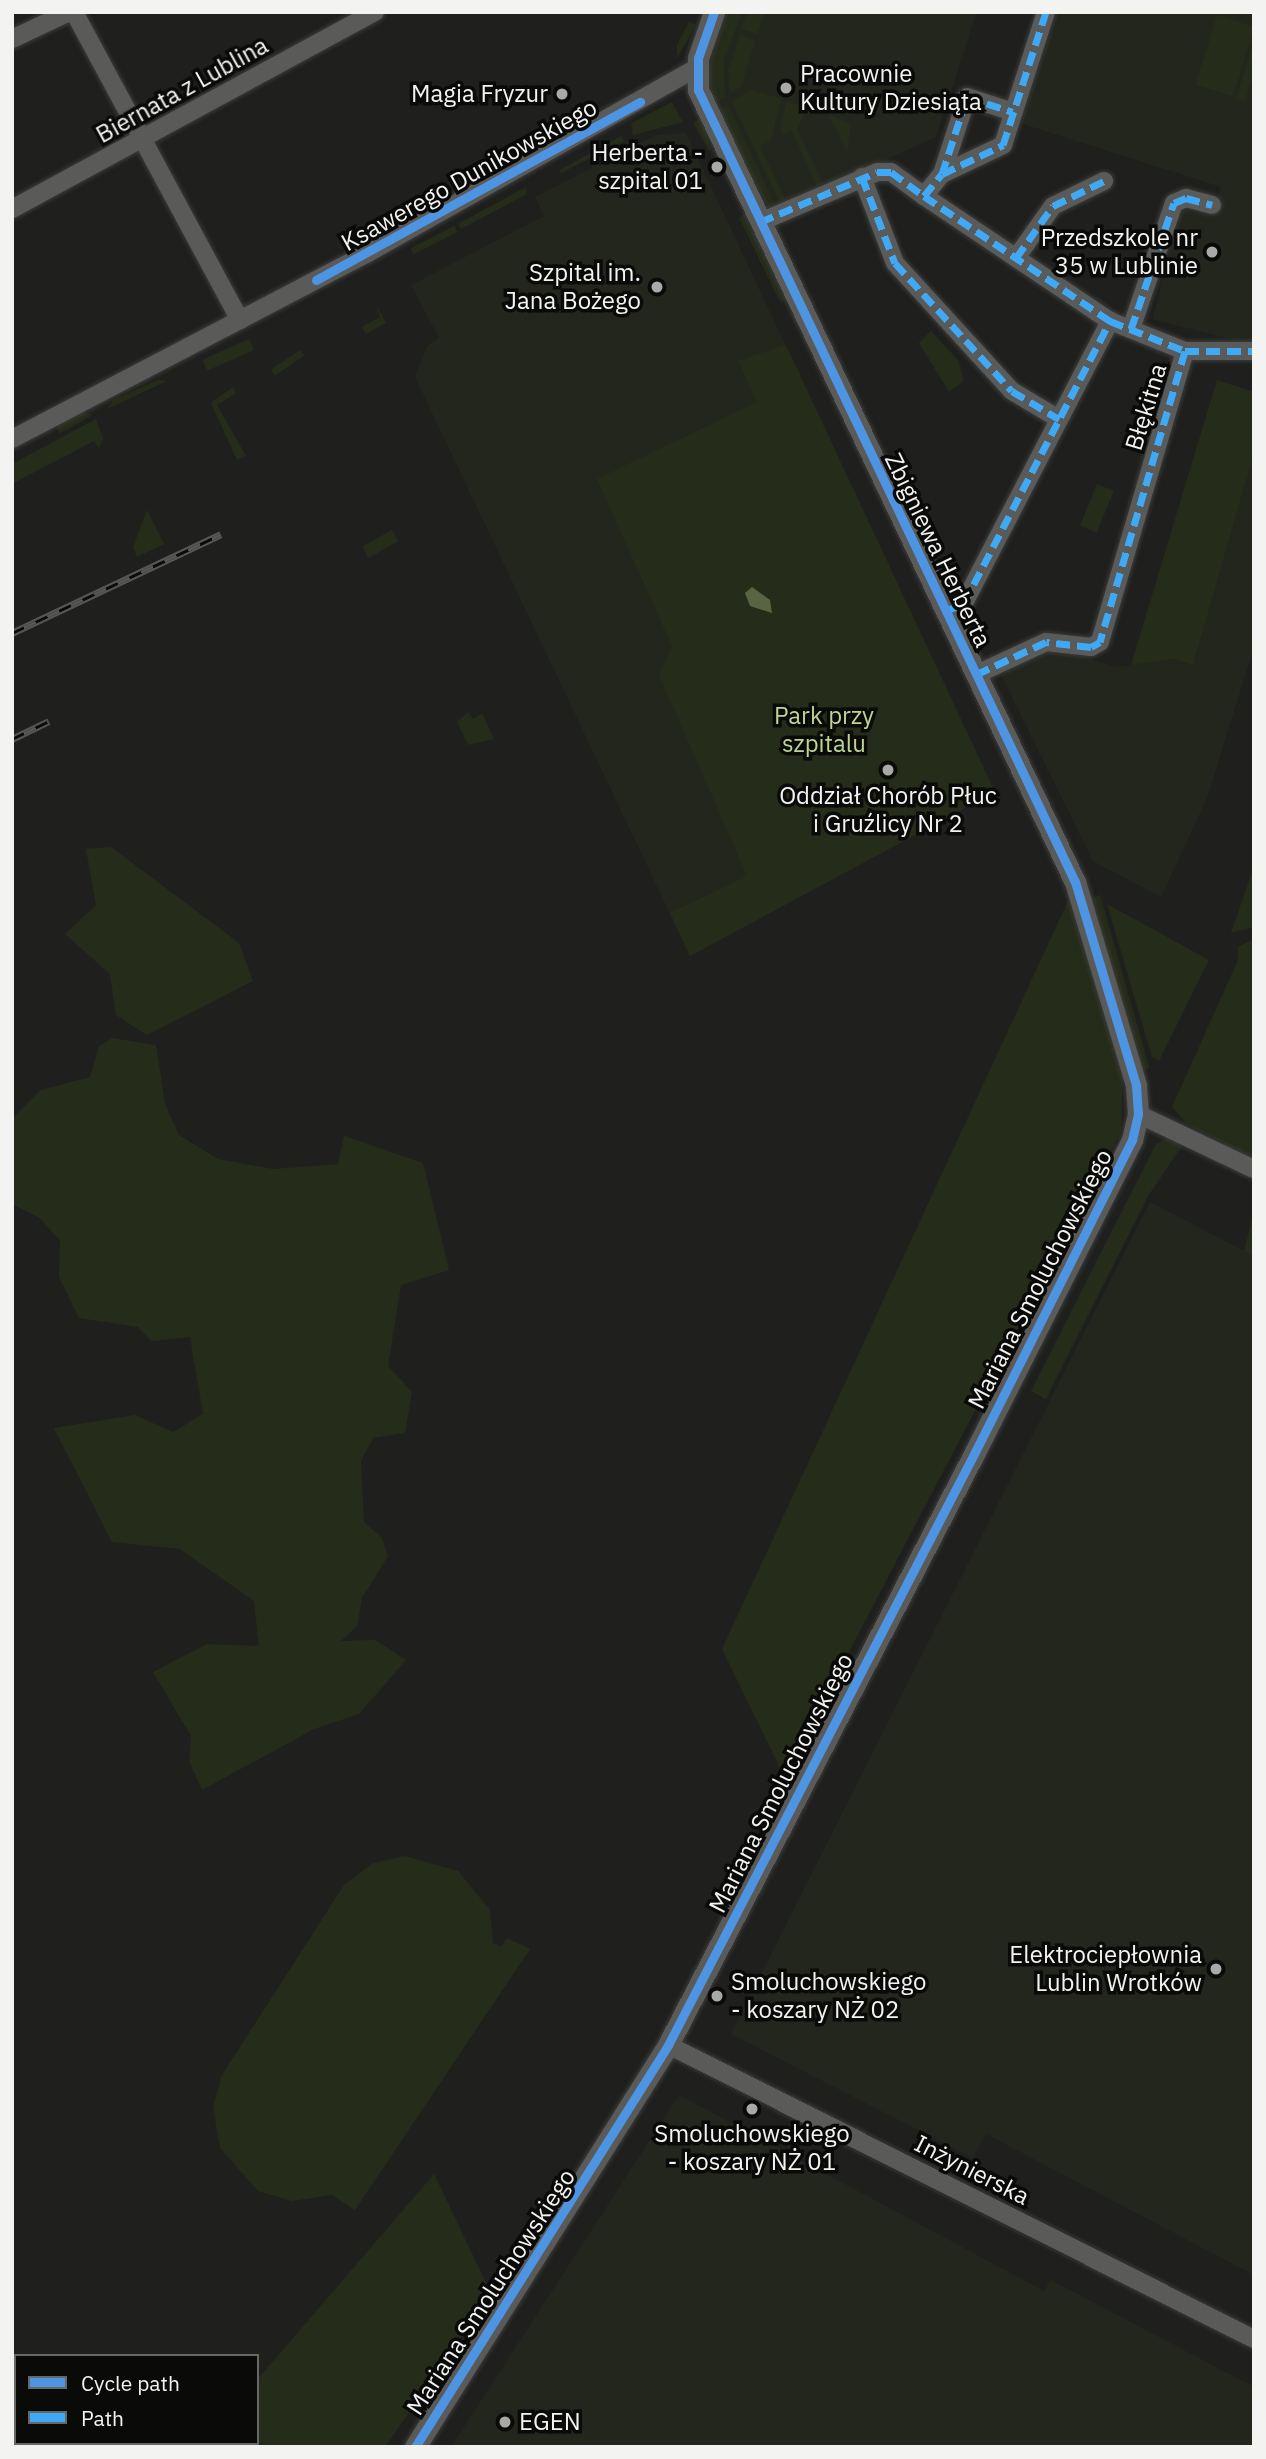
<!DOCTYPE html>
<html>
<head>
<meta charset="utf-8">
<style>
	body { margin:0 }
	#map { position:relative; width:1266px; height:2459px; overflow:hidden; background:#1f201e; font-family:"IBM Plex Sans",sans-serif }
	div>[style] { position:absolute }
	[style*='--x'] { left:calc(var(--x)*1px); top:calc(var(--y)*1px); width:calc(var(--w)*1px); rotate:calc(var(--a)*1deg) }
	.built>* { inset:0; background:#23261d }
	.green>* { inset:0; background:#262c1a; transform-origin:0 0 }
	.water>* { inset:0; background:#596542 }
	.roads { filter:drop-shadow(0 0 2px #3b3c3a) drop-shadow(0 0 2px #3b3c3a) }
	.minor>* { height:18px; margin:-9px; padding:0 9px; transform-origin:9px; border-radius:9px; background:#5a5a59 }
	.tertiary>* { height:21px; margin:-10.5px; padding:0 10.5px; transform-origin:10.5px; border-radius:10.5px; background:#5a5a59 }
	.rail>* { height:7px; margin-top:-3.5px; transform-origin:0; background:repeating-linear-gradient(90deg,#0a0a09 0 13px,#565755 0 26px); box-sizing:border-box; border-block:2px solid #565755 }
	.quiet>* { height:7px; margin-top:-3.5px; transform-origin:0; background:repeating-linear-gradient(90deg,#3fa9f5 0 14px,transparent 0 21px) }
	.cycleway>* { height:9px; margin:-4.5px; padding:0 4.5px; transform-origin:4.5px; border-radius:4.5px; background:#4d94e3 }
	.dots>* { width:19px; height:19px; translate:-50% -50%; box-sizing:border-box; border:4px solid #0a0a09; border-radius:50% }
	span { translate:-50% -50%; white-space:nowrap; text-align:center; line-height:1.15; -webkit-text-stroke:7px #0a0a09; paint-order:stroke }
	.poi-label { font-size:24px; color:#f3f4f1 }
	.left { translate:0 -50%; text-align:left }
	.right { translate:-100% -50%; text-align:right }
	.street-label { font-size:24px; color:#f3f4f1 }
	.park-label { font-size:24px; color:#bed493 }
	.frame { position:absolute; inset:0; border:14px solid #f3f4f1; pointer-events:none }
	.legend { position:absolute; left:14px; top:2354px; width:245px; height:91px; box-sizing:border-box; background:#0a0a09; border:2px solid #676866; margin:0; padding:9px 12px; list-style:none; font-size:21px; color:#f3f4f1 }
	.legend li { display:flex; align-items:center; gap:14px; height:35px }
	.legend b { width:35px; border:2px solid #676866 }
</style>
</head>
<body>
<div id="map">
	<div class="built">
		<div style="clip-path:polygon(727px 12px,977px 12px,936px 137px,767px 213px,711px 96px,709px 65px)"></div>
		<div style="clip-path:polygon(1057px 12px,1254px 12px,1254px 345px,1152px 319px,1182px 210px,1212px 217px,1221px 187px,1020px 123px)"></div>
		<div style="clip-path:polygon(686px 133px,995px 792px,690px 956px,415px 377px,427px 346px,439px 338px,411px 285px,544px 216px,535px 197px,656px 135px)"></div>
		<div style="clip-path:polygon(1254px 453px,1254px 647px,1207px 798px,1161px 897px,1093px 861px,998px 669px,1047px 645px,1116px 667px,1173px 659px,1193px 665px)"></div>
		<div style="clip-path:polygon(1150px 1202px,1254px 1256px,1254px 2275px,986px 2134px,973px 2158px,731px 2034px)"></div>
		<div style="clip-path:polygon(679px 2095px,1044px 2291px,1051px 2280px,1254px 2387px,1254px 2447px,451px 2447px)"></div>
	</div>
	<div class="green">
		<div style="clip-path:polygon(727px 12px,742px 12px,724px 60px,725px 98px,714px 103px,707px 73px)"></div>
		<div style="clip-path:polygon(747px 12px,765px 12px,757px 34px,741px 29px)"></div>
		<div style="left:1217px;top:15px;width:39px;height:73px;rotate:17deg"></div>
		<div style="clip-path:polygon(689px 22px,696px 25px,677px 58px,677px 45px)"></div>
		<div style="clip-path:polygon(740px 34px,755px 40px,742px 86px,730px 94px,728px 72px)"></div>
		<div style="clip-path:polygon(1254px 41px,1254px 71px,1245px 101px,1236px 99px)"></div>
		<div style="clip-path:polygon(752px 90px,781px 99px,771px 140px,760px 146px,786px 201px,780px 203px,732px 102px)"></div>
		<div style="clip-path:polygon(787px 101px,807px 108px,797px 129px,823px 184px,817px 187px,792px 131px,782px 135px,780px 129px)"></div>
		<div style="clip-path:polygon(672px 102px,683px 122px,633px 135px,631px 123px)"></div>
		<div style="clip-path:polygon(728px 105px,775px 205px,769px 208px,717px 110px)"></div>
		<div style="clip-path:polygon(828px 114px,851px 124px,847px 152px)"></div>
		<div style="clip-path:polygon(702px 117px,711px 150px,709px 151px,693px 123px)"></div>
		<div style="clip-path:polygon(621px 136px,624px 141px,561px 173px,560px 170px)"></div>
		<div style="clip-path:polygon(526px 187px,527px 194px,461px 229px,458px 224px)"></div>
		<div style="left:432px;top:197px;width:7px;height:72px;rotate:63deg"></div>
		<div style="left:746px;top:214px;width:94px;height:8px;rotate:64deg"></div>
		<div style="left:454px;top:226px;width:7px;height:49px;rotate:63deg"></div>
		<div style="clip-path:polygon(376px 305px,386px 323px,366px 334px,362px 327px,380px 317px)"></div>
		<div style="clip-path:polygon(931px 331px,958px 360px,964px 381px,949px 392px,919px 343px)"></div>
		<div style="left:249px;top:339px;width:12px;height:51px;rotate:66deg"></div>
		<div style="clip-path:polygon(786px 345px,995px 792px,690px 956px,670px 913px,747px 876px,659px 675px,672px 646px,597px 479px,757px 402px,738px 361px)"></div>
		<div style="left:300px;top:350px;width:7px;height:35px;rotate:56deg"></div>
		<div style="clip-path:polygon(158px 380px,167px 381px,107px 409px,113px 400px)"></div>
		<div style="clip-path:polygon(1217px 380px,1254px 392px,1254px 453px,1193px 665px,1173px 659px,1131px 665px)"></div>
		<div style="clip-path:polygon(233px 387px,236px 393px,217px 405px,246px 456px,237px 460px,211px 403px)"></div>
		<div style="clip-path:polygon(83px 412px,93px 415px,59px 434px,56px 423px)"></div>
		<div style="clip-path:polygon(96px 419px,103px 438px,99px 449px,94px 441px,12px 484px,12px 464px)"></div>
		<div style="left:1097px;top:484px;width:18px;height:45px;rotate:22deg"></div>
		<div style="clip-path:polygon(147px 510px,164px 544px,137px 557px,133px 547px)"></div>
		<div style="left:392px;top:530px;width:13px;height:34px;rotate:61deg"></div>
		<div style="clip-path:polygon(468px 712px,473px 719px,482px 713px,494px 739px,468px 745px,457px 722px)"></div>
		<div style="clip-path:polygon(111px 847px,239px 943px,253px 981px,147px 1035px,116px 1015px,110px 974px,65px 934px,96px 905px,86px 849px)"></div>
		<div style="clip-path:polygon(1254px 866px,1254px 927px,1231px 933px)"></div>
		<div style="left:1100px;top:895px;width:180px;height:11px;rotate:74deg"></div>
		<div style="clip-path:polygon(1069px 899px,1123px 1076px,1121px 1131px,784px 1776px,722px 1649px)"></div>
		<div style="clip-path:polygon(1107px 904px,1209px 960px,1159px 1061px,1152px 1057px)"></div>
		<div style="clip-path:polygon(1254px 939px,1254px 1157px,1253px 1159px,1187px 1124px,1172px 1107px,1238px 960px,1238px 947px)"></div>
		<div style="clip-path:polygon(112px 1038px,156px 1045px,165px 1104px,179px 1135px,218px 1159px,273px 1169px,338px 1164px,344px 1136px,423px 1163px,449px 1270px,401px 1285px,388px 1366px,412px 1392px,405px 1433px,373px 1438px,361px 1461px,364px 1522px,382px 1538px,388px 1556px,362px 1598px,357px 1626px,341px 1641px,375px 1640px,406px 1660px,359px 1714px,314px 1729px,202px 1790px,189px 1761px,191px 1736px,153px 1672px,207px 1644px,259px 1646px,254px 1601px,180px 1549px,112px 1542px,54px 1428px,135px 1415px,173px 1432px,203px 1414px,190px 1337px,152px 1341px,138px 1327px,79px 1318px,59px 1277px,60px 1241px,40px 1218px,12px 1204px,12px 1119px,41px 1090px,90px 1077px,99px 1046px)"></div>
		<div style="clip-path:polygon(1167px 1138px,1182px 1146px,1148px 1196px,1046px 1399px,1031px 1391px,1156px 1144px)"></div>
		<div style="clip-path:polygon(1254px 1212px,1254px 1256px,1244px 1251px)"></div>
		<div style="clip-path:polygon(405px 1856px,458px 1871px,490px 1910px,493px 1943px,501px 1947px,507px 1938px,530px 1949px,355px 2210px,332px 2195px,292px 2201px,258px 2191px,220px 2148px,213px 2107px,222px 2075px,344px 1885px,373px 1863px)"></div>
		<div style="clip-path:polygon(434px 2174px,491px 2293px,385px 2447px,208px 2447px,257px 2443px,257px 2380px)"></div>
	</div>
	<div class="water">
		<div style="clip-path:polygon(752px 587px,770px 600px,772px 613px,750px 606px,745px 593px)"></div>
	</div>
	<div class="roads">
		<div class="minor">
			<div style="--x:74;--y:12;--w:350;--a:61.7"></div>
			<div style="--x:12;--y:39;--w:63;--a:-25.3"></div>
			<div style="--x:942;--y:174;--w:81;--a:-72"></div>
			<div style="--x:967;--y:97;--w:48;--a:18.1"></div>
			<div style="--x:862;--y:177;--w:92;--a:69"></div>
			<div style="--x:895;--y:263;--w:173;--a:47.6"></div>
			<div style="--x:1012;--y:391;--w:55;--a:30.8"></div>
			<div style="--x:924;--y:196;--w:224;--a:33.9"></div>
			<div style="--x:1110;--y:321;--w:81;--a:21.8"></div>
			<div style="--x:1185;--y:351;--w:303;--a:106.3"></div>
			<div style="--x:1100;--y:642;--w:10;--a:151"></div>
			<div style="--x:1091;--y:647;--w:45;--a:-173.7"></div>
			<div style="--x:1046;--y:642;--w:76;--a:155.1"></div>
			<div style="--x:12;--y:209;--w:413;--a:-28.5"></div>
			<div style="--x:760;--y:222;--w:127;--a:-23.1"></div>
			<div style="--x:877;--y:172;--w:14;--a:0"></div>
			<div style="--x:891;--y:172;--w:41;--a:36"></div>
			<div style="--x:924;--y:196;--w:28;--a:-51"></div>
			<div style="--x:942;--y:174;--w:68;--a:-25.4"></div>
			<div style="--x:1003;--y:145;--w:140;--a:-72.1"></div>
			<div style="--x:1016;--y:258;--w:64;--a:-54.6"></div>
			<div style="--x:1053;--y:206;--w:57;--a:-26.1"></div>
			<div style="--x:1131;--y:329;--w:133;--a:-71.2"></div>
			<div style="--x:1174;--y:203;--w:13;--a:-23"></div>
			<div style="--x:1186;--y:198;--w:27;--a:15"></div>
			<div style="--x:1185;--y:351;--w:69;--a:0"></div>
			<div style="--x:12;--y:439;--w:402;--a:-27.6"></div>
			<div style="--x:368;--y:253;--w:377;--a:-29.4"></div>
			<div style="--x:946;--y:611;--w:20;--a:-24"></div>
			<div style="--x:964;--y:603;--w:318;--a:-62.6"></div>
			<div style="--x:1138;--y:1114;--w:128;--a:25.4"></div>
			<div style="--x:668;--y:2045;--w:656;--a:26.64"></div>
		</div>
		<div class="tertiary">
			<div style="--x:415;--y:2447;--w:475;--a:-57.8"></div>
			<div style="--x:668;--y:2045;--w:668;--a:-62.63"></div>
			<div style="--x:975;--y:1452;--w:349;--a:-63.3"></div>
			<div style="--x:1132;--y:1140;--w:27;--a:-77"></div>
			<div style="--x:1138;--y:1114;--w:29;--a:-94"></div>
			<div style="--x:1136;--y:1085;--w:212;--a:-106.7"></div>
			<div style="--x:1075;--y:882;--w:877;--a:-115.45"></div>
			<div style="--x:698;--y:90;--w:32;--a:-90"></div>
			<div style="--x:698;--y:58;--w:49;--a:-70.8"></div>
		</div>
	</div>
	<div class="rail">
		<div style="--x:12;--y:633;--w:231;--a:-25.3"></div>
		<div style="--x:12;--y:739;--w:41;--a:-25.9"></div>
	</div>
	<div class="quiet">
		<div style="--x:942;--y:174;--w:81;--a:-72"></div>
		<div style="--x:967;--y:97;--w:48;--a:18.1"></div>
		<div style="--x:862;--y:177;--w:92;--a:69"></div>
		<div style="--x:895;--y:263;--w:173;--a:47.6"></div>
		<div style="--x:1012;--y:391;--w:55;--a:30.8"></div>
		<div style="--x:924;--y:196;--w:224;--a:33.9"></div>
		<div style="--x:1110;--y:321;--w:81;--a:21.8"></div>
		<div style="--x:1185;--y:351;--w:303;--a:106.3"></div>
		<div style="--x:1100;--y:642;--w:10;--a:151"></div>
		<div style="--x:1091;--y:647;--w:45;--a:-173.7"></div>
		<div style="--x:1046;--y:642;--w:76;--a:155.1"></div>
		<div style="--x:760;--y:222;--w:127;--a:-23.1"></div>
		<div style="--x:877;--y:172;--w:14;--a:0"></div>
		<div style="--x:891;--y:172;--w:41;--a:36"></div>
		<div style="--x:924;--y:196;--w:28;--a:-51"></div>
		<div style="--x:942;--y:174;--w:68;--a:-25.4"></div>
		<div style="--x:1003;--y:145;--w:140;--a:-72.1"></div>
		<div style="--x:1016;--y:258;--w:64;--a:-54.6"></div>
		<div style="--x:1053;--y:206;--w:57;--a:-26.1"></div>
		<div style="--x:1131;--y:329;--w:133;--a:-71.2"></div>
		<div style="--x:1174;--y:203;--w:13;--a:-23"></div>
		<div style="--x:1186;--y:198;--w:27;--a:15"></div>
		<div style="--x:1185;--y:351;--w:69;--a:0"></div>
		<div style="--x:946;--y:611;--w:20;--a:-24"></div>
		<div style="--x:964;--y:603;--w:318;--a:-62.6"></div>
	</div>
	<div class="cycleway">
		<div style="--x:316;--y:280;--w:370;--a:-28.8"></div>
		<div style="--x:415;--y:2447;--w:475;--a:-57.8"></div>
		<div style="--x:668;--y:2045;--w:668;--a:-62.63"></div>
		<div style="--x:975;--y:1452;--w:349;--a:-63.3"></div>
		<div style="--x:1132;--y:1140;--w:27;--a:-77"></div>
		<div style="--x:1138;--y:1114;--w:29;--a:-94"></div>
		<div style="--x:1136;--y:1085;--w:212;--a:-106.7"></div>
		<div style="--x:1075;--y:882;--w:877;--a:-115.45"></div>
		<div style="--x:698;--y:90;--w:32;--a:-90"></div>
		<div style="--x:698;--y:58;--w:49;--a:-70.8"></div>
	</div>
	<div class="dots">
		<div style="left:786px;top:88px;background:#a9aaa7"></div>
		<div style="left:562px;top:94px;background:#a9aaa7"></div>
		<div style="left:717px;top:167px;background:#a9aaa7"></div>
		<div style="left:1212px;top:252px;background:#a9aaa7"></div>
		<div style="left:657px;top:287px;background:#a9aaa7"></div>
		<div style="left:888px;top:770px;background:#a9aaa7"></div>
		<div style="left:1216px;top:1969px;background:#a9aaa7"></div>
		<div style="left:717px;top:1996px;background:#a9aaa7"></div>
		<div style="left:752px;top:2109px;background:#a9aaa7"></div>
		<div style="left:505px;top:2422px;background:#a9aaa7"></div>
	</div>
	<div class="poi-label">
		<span class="left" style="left:800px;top:88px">Pracownie<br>Kultury Dziesiąta</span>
		<span class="right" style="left:548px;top:94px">Magia Fryzur</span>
		<span class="right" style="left:703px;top:167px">Herberta -<br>szpital 01</span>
		<span class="right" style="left:1198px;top:252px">Przedszkole nr<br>35 w Lublinie</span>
		<span class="right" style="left:641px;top:287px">Szpital im.<br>Jana Bożego</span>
		<span style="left:888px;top:810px">Oddział Chorób Płuc<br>i Gruźlicy Nr 2</span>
		<span class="right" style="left:1202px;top:1969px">Elektrociepłownia<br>Lublin Wrotków</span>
		<span class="left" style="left:731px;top:1996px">Smoluchowskiego<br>- koszary NŻ 02</span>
		<span style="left:752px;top:2148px">Smoluchowskiego<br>- koszary NŻ 01</span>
		<span class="left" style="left:519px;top:2422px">EGEN</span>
	</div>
	<div class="street-label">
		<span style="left:182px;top:90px;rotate:-29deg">Biernata z Lublina</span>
		<span style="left:469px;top:175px;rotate:-29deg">Ksawerego Dunikowskiego</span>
		<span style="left:1146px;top:407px;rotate:-73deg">Błękitna</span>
		<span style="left:938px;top:550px;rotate:64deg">Zbigniewa Herberta</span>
		<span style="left:1040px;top:1279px;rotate:-63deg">Mariana Smoluchowskiego</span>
		<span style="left:781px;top:1783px;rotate:-63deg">Mariana Smoluchowskiego</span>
		<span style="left:972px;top:2170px;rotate:27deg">Inżynierska</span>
		<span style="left:491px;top:2292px;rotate:-57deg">Mariana Smoluchowskiego</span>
	</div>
	<div class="park-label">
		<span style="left:824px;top:730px">Park przy<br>szpitalu</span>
	</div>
	<div class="frame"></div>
	<ul class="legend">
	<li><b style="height:9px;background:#4d94e3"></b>Cycle path</li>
	<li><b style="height:9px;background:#3fa9f5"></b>Path</li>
	</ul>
</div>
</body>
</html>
